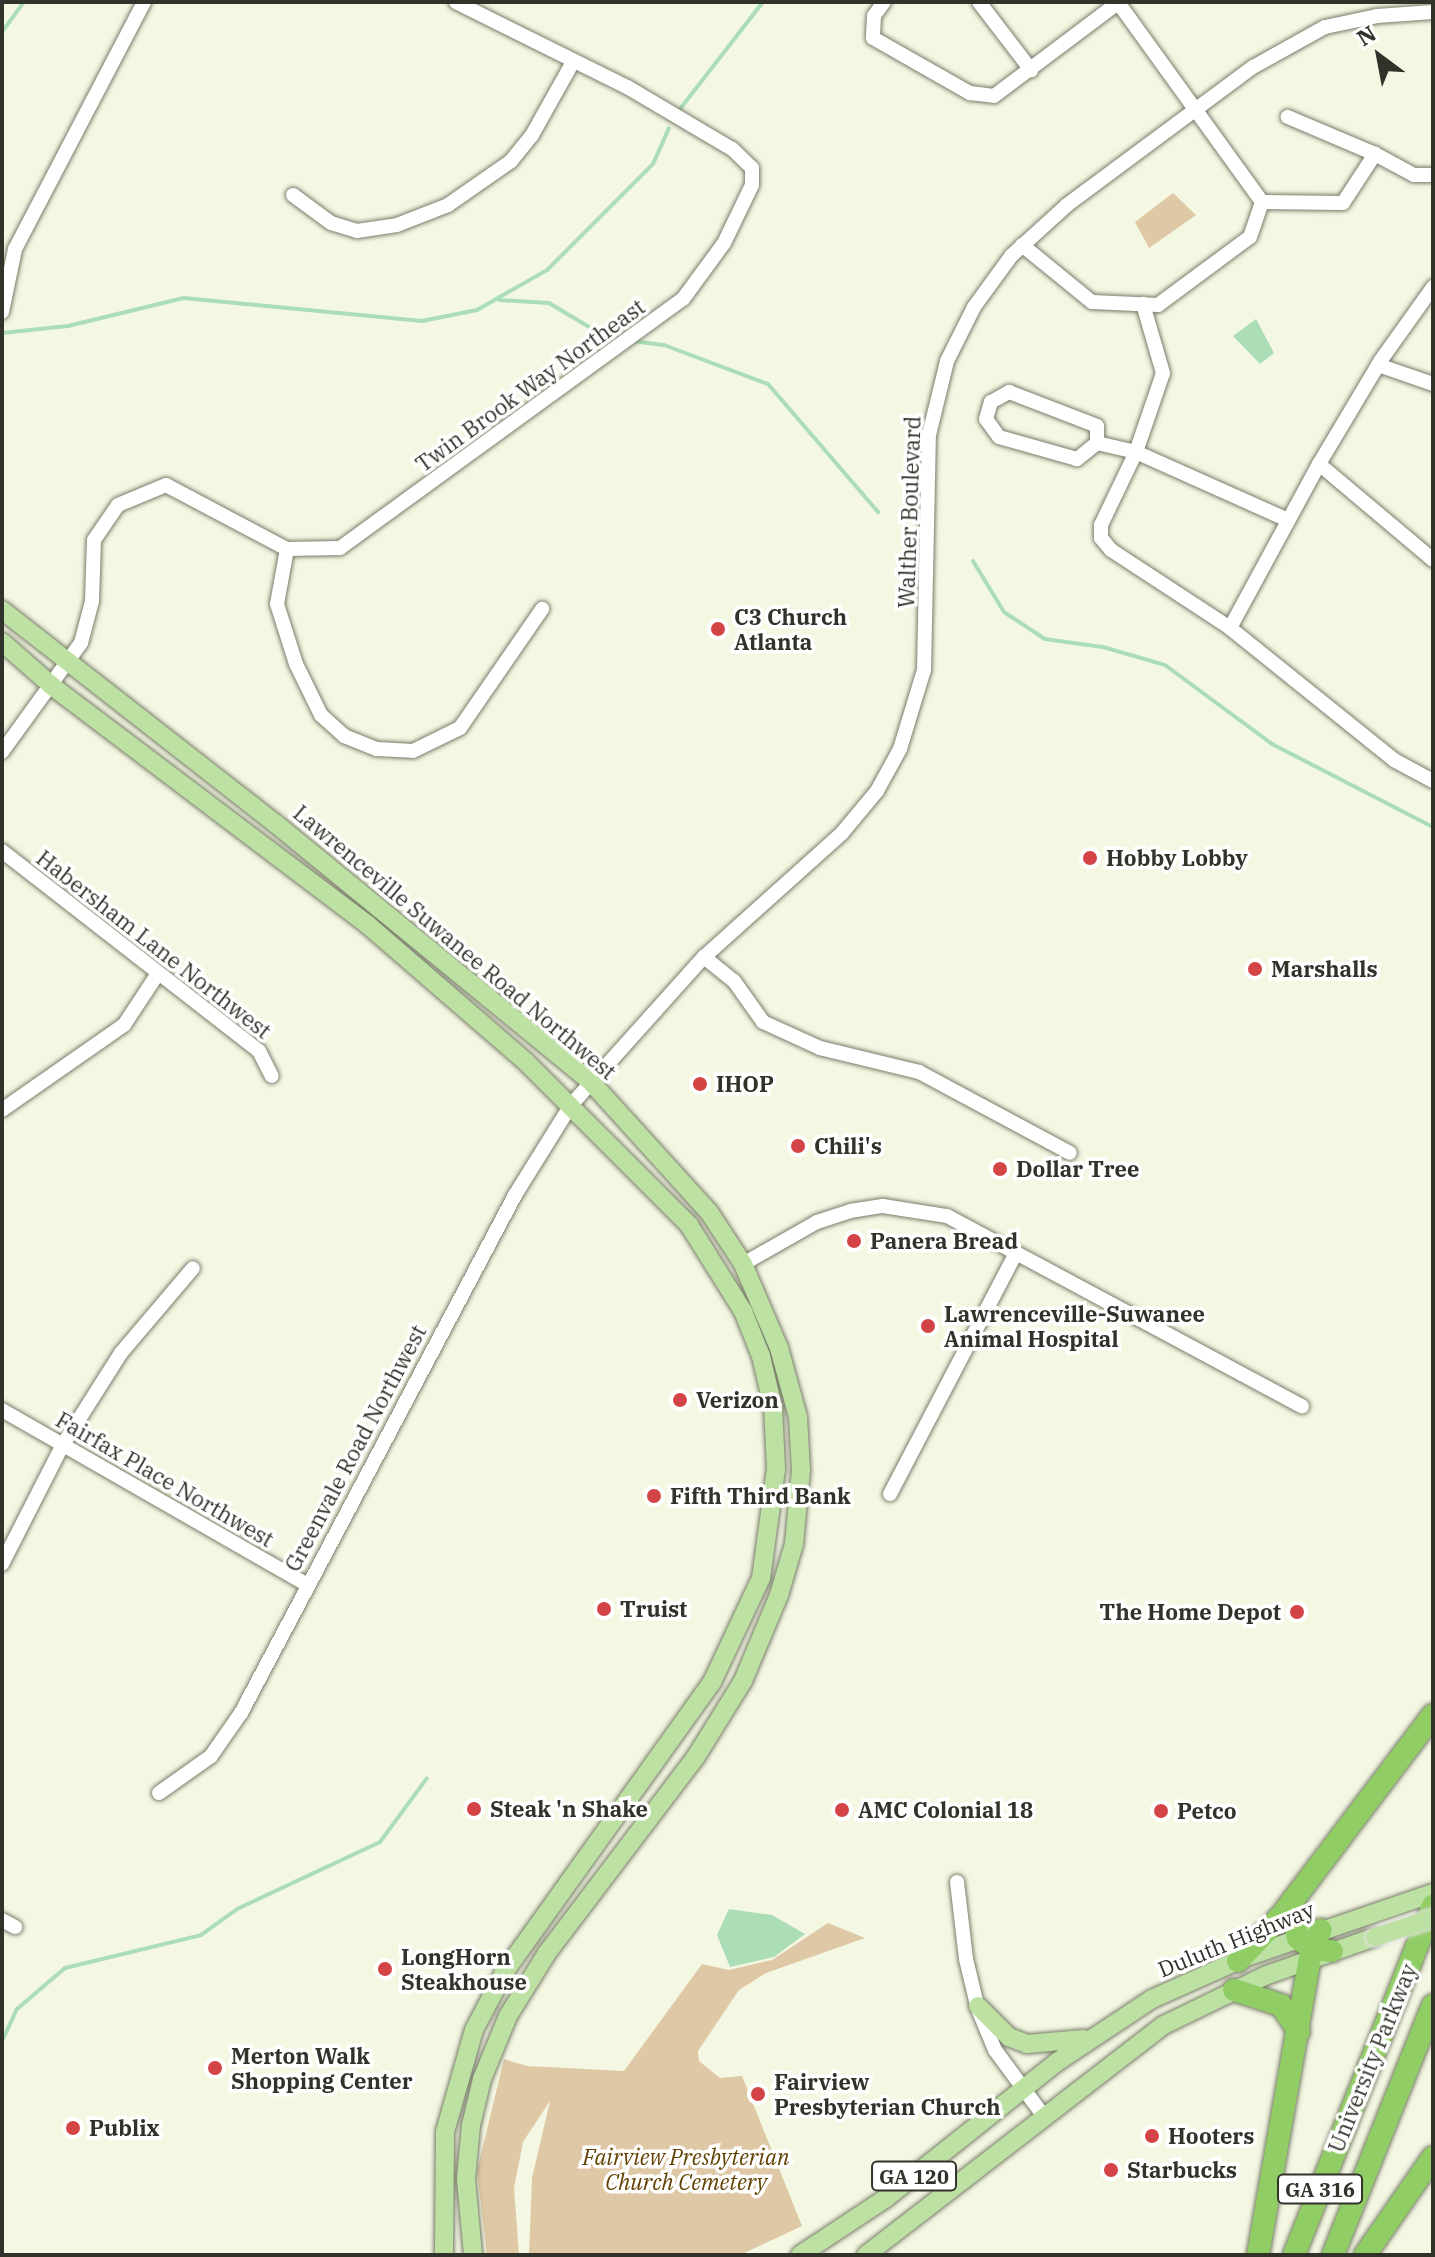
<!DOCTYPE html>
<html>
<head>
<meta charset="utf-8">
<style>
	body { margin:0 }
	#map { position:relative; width:1435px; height:2257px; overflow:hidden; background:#f4f8e3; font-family:"IBM Plex Serif",serif }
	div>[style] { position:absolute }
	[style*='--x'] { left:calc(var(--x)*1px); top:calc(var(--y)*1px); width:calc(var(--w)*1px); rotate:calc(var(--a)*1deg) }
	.green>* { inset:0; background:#dfc8a5 }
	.water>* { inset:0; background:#abddb7 }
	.stream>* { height:4px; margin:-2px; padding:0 2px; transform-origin:2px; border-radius:2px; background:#abddb7 }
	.roads { filter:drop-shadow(0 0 2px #797d6a) drop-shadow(0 0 2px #797d6a) }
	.minor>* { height:14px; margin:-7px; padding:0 7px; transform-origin:7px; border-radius:7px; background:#fff }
	.major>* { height:18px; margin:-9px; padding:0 9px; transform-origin:9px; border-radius:9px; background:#bde1a3 }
	.highway>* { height:22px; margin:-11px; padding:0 11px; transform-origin:11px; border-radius:11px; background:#91cd65 }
	.bridges { filter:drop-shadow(0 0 2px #e2e2e1) drop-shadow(0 0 2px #e2e2e1) }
	.major-bridge>* { height:18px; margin:-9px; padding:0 9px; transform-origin:9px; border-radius:9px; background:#bde1a3 }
	.dots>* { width:22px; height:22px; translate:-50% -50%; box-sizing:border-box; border:4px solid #fff; border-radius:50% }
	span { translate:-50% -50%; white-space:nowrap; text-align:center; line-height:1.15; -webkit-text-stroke:7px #fff; paint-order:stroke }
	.shield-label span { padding:2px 6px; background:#fff; border:2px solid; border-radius:6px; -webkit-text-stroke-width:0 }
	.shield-label { font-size:20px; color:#31332b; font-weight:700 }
	.street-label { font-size:22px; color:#31332b }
	.poi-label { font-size:22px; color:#31332b; font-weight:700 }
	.left { translate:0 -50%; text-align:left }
	.right { translate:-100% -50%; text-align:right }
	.park-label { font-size:22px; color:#614202; font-style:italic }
	.frame { position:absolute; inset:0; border:4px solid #31332b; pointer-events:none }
	.north { position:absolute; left:1339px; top:16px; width:80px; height:80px; -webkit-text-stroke:6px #fff; paint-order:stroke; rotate:328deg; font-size:22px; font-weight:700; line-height:32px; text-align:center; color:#31332b }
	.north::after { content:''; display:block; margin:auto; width:28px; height:36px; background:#31332b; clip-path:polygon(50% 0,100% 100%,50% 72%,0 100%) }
</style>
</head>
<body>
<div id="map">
	<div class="green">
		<div style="clip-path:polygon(1173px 193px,1196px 215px,1149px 248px,1135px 222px)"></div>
		<div style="clip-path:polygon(828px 1923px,865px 1938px,766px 1973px,739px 1990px,698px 2051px,699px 2061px,720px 2078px,742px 2076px,802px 2226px,740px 2255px,529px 2255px,532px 2178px,550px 2101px,523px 2142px,514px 2188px,519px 2255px,487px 2255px,477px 2171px,504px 2059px,527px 2066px,624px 2071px,702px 1964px,729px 1970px,772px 1960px)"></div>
	</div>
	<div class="water">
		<div style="clip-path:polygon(1256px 319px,1274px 353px,1260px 364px,1233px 336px)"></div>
		<div style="clip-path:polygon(729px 1909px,772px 1915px,805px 1934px,774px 1957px,730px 1967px,717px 1935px)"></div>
	</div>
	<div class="stream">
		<div style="--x:2;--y:32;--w:37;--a:-54"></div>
		<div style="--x:680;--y:109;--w:135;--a:-52.2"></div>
		<div style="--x:499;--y:300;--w:50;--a:3.4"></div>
		<div style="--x:549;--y:303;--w:55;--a:30.8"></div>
		<div style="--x:596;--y:331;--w:26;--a:16"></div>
		<div style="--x:2;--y:333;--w:66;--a:-6.1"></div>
		<div style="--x:68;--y:326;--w:119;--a:-13.6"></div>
		<div style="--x:184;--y:298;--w:239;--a:5.5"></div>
		<div style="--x:422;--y:321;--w:56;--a:-11.3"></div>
		<div style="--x:477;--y:310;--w:81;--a:-29.7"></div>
		<div style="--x:547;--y:270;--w:150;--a:-45"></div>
		<div style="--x:653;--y:164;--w:39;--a:-66"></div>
		<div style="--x:634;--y:341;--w:30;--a:8"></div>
		<div style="--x:664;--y:345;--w:111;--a:20.6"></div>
		<div style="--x:768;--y:384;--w:169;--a:49.3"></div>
		<div style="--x:973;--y:561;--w:60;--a:58.7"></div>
		<div style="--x:1004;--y:612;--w:49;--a:33.4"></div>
		<div style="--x:1045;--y:639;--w:59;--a:7.9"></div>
		<div style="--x:1103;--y:647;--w:65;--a:16.2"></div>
		<div style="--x:1165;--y:665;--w:133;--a:36.4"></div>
		<div style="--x:1272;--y:744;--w:181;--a:27.3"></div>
		<div style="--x:2;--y:2041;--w:35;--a:-65"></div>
		<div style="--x:17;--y:2009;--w:63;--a:-40.5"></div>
		<div style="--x:65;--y:1968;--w:140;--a:-13.6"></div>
		<div style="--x:201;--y:1935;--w:44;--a:-35.8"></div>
		<div style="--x:237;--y:1909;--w:158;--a:-25.1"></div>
		<div style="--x:380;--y:1842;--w:79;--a:-53.7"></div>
	</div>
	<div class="roads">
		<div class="minor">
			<div style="--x:884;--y:2;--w:17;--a:126"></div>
			<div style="--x:874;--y:16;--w:22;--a:93"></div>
			<div style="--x:873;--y:38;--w:112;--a:29.6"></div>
			<div style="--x:970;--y:93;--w:24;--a:7"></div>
			<div style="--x:994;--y:96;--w:155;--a:-36.9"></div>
			<div style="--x:979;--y:2;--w:86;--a:52.6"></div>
			<div style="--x:1375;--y:154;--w:44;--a:28.3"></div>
			<div style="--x:1414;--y:175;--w:19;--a:0"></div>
			<div style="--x:293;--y:195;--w:47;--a:36.4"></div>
			<div style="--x:331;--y:223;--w:27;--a:17"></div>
			<div style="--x:357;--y:231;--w:40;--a:-8.5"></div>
			<div style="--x:397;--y:225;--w:55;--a:-21.4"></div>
			<div style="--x:448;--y:205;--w:77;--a:-34.9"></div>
			<div style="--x:511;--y:161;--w:33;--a:-51"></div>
			<div style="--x:532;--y:135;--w:84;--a:-60.7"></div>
			<div style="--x:1262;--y:202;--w:81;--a:0.7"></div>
			<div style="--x:1343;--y:203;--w:59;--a:-56.9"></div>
			<div style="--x:1375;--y:154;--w:95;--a:-157"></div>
			<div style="--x:1022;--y:245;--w:90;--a:39.2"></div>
			<div style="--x:1092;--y:302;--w:66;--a:2.6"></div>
			<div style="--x:1158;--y:305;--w:114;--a:-36.5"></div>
			<div style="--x:1250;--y:237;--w:37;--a:-71"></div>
			<div style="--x:1262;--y:202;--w:246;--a:-125.8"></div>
			<div style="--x:2;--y:312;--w:64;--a:-78.3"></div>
			<div style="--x:15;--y:249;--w:279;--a:-62.4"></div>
			<div style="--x:1378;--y:365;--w:58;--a:19.1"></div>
			<div style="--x:1097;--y:443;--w:26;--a:141"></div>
			<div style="--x:1077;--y:459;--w:81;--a:-164.2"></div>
			<div style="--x:999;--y:437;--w:22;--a:-126"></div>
			<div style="--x:986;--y:419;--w:18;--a:-74"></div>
			<div style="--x:991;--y:402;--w:21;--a:-29"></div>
			<div style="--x:1009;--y:392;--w:94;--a:21.1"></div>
			<div style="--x:1097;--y:426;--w:17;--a:90"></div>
			<div style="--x:1097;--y:443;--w:40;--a:13"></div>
			<div style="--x:1136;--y:452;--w:83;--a:-71.1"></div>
			<div style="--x:1163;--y:373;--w:72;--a:-106.2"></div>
			<div style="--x:1319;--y:464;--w:121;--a:-59.2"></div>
			<div style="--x:1381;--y:360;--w:90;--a:-54.5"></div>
			<div style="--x:1288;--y:520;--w:167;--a:-155.9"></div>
			<div style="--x:1136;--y:452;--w:81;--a:115.6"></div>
			<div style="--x:1101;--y:525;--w:13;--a:90"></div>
			<div style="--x:1101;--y:538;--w:16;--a:50"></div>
			<div style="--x:1111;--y:550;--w:142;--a:33.2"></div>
			<div style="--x:1230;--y:628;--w:211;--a:38.8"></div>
			<div style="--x:1394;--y:760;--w:44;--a:28.3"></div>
			<div style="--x:287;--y:549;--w:56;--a:100.3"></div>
			<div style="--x:277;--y:604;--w:63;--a:72.4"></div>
			<div style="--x:296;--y:664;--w:57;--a:63.9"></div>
			<div style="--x:321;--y:715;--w:31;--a:42"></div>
			<div style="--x:344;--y:736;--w:35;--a:22"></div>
			<div style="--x:377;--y:749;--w:36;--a:3"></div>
			<div style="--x:413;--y:751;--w:52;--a:-26.1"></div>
			<div style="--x:460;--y:728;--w:145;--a:-55.4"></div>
			<div style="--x:1230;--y:628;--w:187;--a:-61.5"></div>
			<div style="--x:1319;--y:464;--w:149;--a:40.1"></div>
			<div style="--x:2;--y:752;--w:135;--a:-54.1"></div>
			<div style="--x:81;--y:643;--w:43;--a:-75.3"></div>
			<div style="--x:92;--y:601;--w:61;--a:-88.1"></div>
			<div style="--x:94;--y:540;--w:42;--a:-55.6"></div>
			<div style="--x:118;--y:505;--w:52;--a:-22.6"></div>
			<div style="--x:166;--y:485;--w:137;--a:27.9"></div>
			<div style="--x:287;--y:549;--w:53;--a:-1.1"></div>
			<div style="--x:340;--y:548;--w:424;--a:-36"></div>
			<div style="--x:683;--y:299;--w:69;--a:-53.8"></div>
			<div style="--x:724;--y:243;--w:64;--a:-64.2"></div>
			<div style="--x:752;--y:185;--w:17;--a:-90"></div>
			<div style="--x:752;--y:168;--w:28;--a:-136"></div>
			<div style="--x:732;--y:149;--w:122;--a:-149.4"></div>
			<div style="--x:627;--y:87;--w:191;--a:-153.6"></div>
			<div style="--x:2;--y:851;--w:326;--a:37.9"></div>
			<div style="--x:259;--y:1051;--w:28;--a:63"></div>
			<div style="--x:704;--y:957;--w:38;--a:39"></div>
			<div style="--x:734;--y:981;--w:50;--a:54.7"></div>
			<div style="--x:763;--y:1022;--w:63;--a:24.5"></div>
			<div style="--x:820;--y:1048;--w:102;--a:13.6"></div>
			<div style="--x:919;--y:1072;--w:171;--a:28.2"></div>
			<div style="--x:2;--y:1110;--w:149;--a:-34.9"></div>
			<div style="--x:124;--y:1025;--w:60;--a:-56.6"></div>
			<div style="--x:743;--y:1264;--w:85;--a:-29.6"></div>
			<div style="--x:817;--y:1222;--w:35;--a:-18"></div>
			<div style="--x:850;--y:1211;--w:33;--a:-9"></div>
			<div style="--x:883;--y:1206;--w:65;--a:8.9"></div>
			<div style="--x:947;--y:1216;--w:403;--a:28.2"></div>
			<div style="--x:2;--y:1410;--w:352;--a:29.8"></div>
			<div style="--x:890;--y:1494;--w:272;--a:-62.4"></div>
			<div style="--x:2;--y:1564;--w:132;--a:-63"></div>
			<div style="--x:62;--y:1446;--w:110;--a:-57.6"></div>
			<div style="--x:121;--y:1353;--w:111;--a:-49.7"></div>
			<div style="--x:159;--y:1793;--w:64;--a:-35.4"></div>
			<div style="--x:211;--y:1756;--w:52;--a:-55.1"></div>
			<div style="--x:241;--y:1713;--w:586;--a:-62.12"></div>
			<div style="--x:515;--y:1195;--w:106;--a:-58.1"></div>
			<div style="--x:571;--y:1105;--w:199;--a:-48.1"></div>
			<div style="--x:704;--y:957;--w:186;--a:-41.9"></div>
			<div style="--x:842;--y:833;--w:55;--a:-50.2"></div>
			<div style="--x:877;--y:791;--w:48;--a:-61.3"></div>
			<div style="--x:900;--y:749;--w:83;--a:-73.1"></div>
			<div style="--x:924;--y:670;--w:235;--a:-88.8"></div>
			<div style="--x:929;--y:435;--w:76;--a:-76.3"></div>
			<div style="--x:947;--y:361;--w:60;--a:-63.4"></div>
			<div style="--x:974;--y:307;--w:63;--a:-54"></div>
			<div style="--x:1011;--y:256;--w:76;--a:-42.3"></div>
			<div style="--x:1067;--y:205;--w:232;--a:-36.6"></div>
			<div style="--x:1253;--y:67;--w:82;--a:-29.1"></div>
			<div style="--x:1325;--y:27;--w:53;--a:-11.9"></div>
			<div style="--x:1377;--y:16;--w:56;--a:-4.1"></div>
			<div style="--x:957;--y:1882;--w:78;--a:83.3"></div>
			<div style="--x:966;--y:1959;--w:51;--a:76.5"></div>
			<div style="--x:978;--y:2009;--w:44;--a:67.5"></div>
			<div style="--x:995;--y:2050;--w:81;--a:53.6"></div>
			<div style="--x:2;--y:1920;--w:15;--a:28"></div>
		</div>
		<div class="major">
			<div style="--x:2;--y:610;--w:348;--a:38"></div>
			<div style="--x:276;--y:824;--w:407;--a:39.3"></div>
			<div style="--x:591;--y:1082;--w:176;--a:47.8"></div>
			<div style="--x:709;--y:1212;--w:62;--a:56.8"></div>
			<div style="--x:743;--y:1264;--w:91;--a:66.8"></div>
			<div style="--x:779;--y:1348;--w:72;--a:74.6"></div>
			<div style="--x:798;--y:1417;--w:53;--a:86.8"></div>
			<div style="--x:801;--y:1470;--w:74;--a:95.4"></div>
			<div style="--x:794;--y:1544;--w:53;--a:106.4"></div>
			<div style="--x:779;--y:1595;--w:93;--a:112.7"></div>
			<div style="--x:743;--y:1681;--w:91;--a:121.9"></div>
			<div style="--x:695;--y:1758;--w:245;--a:127.2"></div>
			<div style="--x:547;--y:1953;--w:74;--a:121.8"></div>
			<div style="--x:508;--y:2016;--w:68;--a:112.4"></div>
			<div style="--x:482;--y:2079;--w:47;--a:103.4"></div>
			<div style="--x:471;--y:2125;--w:54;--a:95.3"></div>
			<div style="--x:466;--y:2179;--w:76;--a:84.7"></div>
			<div style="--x:2;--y:642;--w:67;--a:41.3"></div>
			<div style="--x:52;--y:686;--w:396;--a:37.1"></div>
			<div style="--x:368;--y:925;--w:209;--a:40.9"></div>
			<div style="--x:526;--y:1062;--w:231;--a:45"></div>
			<div style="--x:689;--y:1225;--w:102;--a:57.9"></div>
			<div style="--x:743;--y:1311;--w:48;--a:68.2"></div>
			<div style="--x:761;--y:1356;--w:52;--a:76.8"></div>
			<div style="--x:773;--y:1407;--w:62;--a:87.2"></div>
			<div style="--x:776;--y:1469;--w:110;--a:97.8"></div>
			<div style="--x:761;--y:1578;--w:115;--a:115.2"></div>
			<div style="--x:712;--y:1682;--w:358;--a:125.6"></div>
			<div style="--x:504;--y:1973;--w:64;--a:117.8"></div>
			<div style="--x:474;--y:2030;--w:106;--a:105.9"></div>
			<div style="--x:445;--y:2132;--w:123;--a:90.5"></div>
			<div style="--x:978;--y:2006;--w:44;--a:45"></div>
			<div style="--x:1009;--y:2037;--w:19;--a:21"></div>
			<div style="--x:1027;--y:2044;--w:57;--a:-5"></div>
			<div style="--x:800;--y:2255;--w:103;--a:-33.5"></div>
			<div style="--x:886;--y:2198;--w:218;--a:-38.5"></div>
			<div style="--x:1057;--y:2062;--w:114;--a:-33.6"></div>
			<div style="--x:1152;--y:1999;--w:103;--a:-24.1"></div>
			<div style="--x:1246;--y:1957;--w:198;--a:-18.9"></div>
			<div style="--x:866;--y:2255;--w:376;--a:-37.7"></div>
			<div style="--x:1164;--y:2025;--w:114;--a:-25.9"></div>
			<div style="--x:1267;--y:1975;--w:114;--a:-19.4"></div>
		</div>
		<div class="highway">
			<div style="--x:1293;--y:1900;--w:38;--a:83"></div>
			<div style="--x:1298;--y:1938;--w:18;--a:38"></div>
			<div style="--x:1312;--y:1949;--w:20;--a:6"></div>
			<div style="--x:1238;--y:1961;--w:62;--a:-46.3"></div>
			<div style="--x:1281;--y:1916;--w:252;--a:-52.9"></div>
			<div style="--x:1234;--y:1990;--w:49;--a:17.7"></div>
			<div style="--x:1281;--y:2005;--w:32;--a:56"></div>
			<div style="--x:1258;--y:2255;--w:308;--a:-80.1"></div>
			<div style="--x:1311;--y:1952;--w:24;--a:-66"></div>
			<div style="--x:1294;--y:2255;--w:376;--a:-68.3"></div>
			<div style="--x:1333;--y:2255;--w:269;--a:-68.2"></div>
			<div style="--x:1365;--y:2255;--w:119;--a:-55.2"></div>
		</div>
	</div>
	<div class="bridges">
		<div class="major-bridge">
			<div style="--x:1375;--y:1937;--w:61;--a:-18.1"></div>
		</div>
	</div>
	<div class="dots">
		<div style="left:718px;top:629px;background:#d34447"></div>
		<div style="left:1090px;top:858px;background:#d34447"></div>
		<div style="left:1255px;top:969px;background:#d34447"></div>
		<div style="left:700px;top:1084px;background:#d34447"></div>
		<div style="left:798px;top:1146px;background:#d34447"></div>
		<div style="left:1000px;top:1169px;background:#d34447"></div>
		<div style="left:854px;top:1241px;background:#d34447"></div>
		<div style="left:928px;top:1326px;background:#d34447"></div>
		<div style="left:680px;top:1400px;background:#d34447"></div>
		<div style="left:654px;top:1496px;background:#d34447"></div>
		<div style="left:604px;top:1609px;background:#d34447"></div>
		<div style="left:1297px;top:1612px;background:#d34447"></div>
		<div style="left:474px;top:1809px;background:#d34447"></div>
		<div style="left:842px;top:1810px;background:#d34447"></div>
		<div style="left:1161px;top:1811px;background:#d34447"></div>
		<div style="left:385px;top:1969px;background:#d34447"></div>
		<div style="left:215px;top:2068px;background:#d34447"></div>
		<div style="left:758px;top:2094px;background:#d34447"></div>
		<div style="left:73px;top:2128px;background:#d34447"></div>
		<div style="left:1152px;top:2136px;background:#d34447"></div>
		<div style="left:1111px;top:2170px;background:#d34447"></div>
	</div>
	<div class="shield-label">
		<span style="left:914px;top:2176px">GA 120</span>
		<span style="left:1320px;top:2189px">GA 316</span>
	</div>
	<div class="street-label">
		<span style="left:530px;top:385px;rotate:-36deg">Twin Brook Way Northeast</span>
		<span style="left:909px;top:512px;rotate:-88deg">Walther Boulevard</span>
		<span style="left:455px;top:942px;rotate:40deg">Lawrenceville Suwanee Road Northwest</span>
		<span style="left:154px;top:944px;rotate:38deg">Habersham Lane Northwest</span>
		<span style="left:355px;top:1448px;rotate:-62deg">Greenvale Road Northwest</span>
		<span style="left:165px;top:1479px;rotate:30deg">Fairfax Place Northwest</span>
		<span style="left:1236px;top:1939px;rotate:-22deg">Duluth Highway</span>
		<span style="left:1372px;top:2058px;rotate:-68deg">University Parkway</span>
	</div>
	<div class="poi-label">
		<span class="left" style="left:734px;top:629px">C3 Church<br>Atlanta</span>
		<span class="left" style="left:1106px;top:858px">Hobby Lobby</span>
		<span class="left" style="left:1271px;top:969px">Marshalls</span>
		<span class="left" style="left:716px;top:1084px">IHOP</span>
		<span class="left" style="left:814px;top:1146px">Chili's</span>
		<span class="left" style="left:1016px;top:1169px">Dollar Tree</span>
		<span class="left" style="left:870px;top:1241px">Panera Bread</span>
		<span class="left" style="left:944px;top:1326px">Lawrenceville-Suwanee<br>Animal Hospital</span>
		<span class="left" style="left:696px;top:1400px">Verizon</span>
		<span class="left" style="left:670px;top:1496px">Fifth Third Bank</span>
		<span class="left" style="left:620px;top:1609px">Truist</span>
		<span class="right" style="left:1281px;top:1612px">The Home Depot</span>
		<span class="left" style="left:490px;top:1809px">Steak 'n Shake</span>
		<span class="left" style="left:858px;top:1810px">AMC Colonial 18</span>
		<span class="left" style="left:1177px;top:1811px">Petco</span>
		<span class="left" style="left:401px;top:1969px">LongHorn<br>Steakhouse</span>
		<span class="left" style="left:231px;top:2068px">Merton Walk<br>Shopping Center</span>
		<span class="left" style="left:774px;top:2094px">Fairview<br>Presbyterian Church</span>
		<span class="left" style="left:89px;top:2128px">Publix</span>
		<span class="left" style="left:1168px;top:2136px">Hooters</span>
		<span class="left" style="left:1127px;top:2170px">Starbucks</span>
	</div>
	<div class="park-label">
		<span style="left:686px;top:2169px">Fairview Presbyterian<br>Church Cemetery</span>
	</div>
	<div class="frame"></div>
	<div class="north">N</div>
</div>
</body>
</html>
